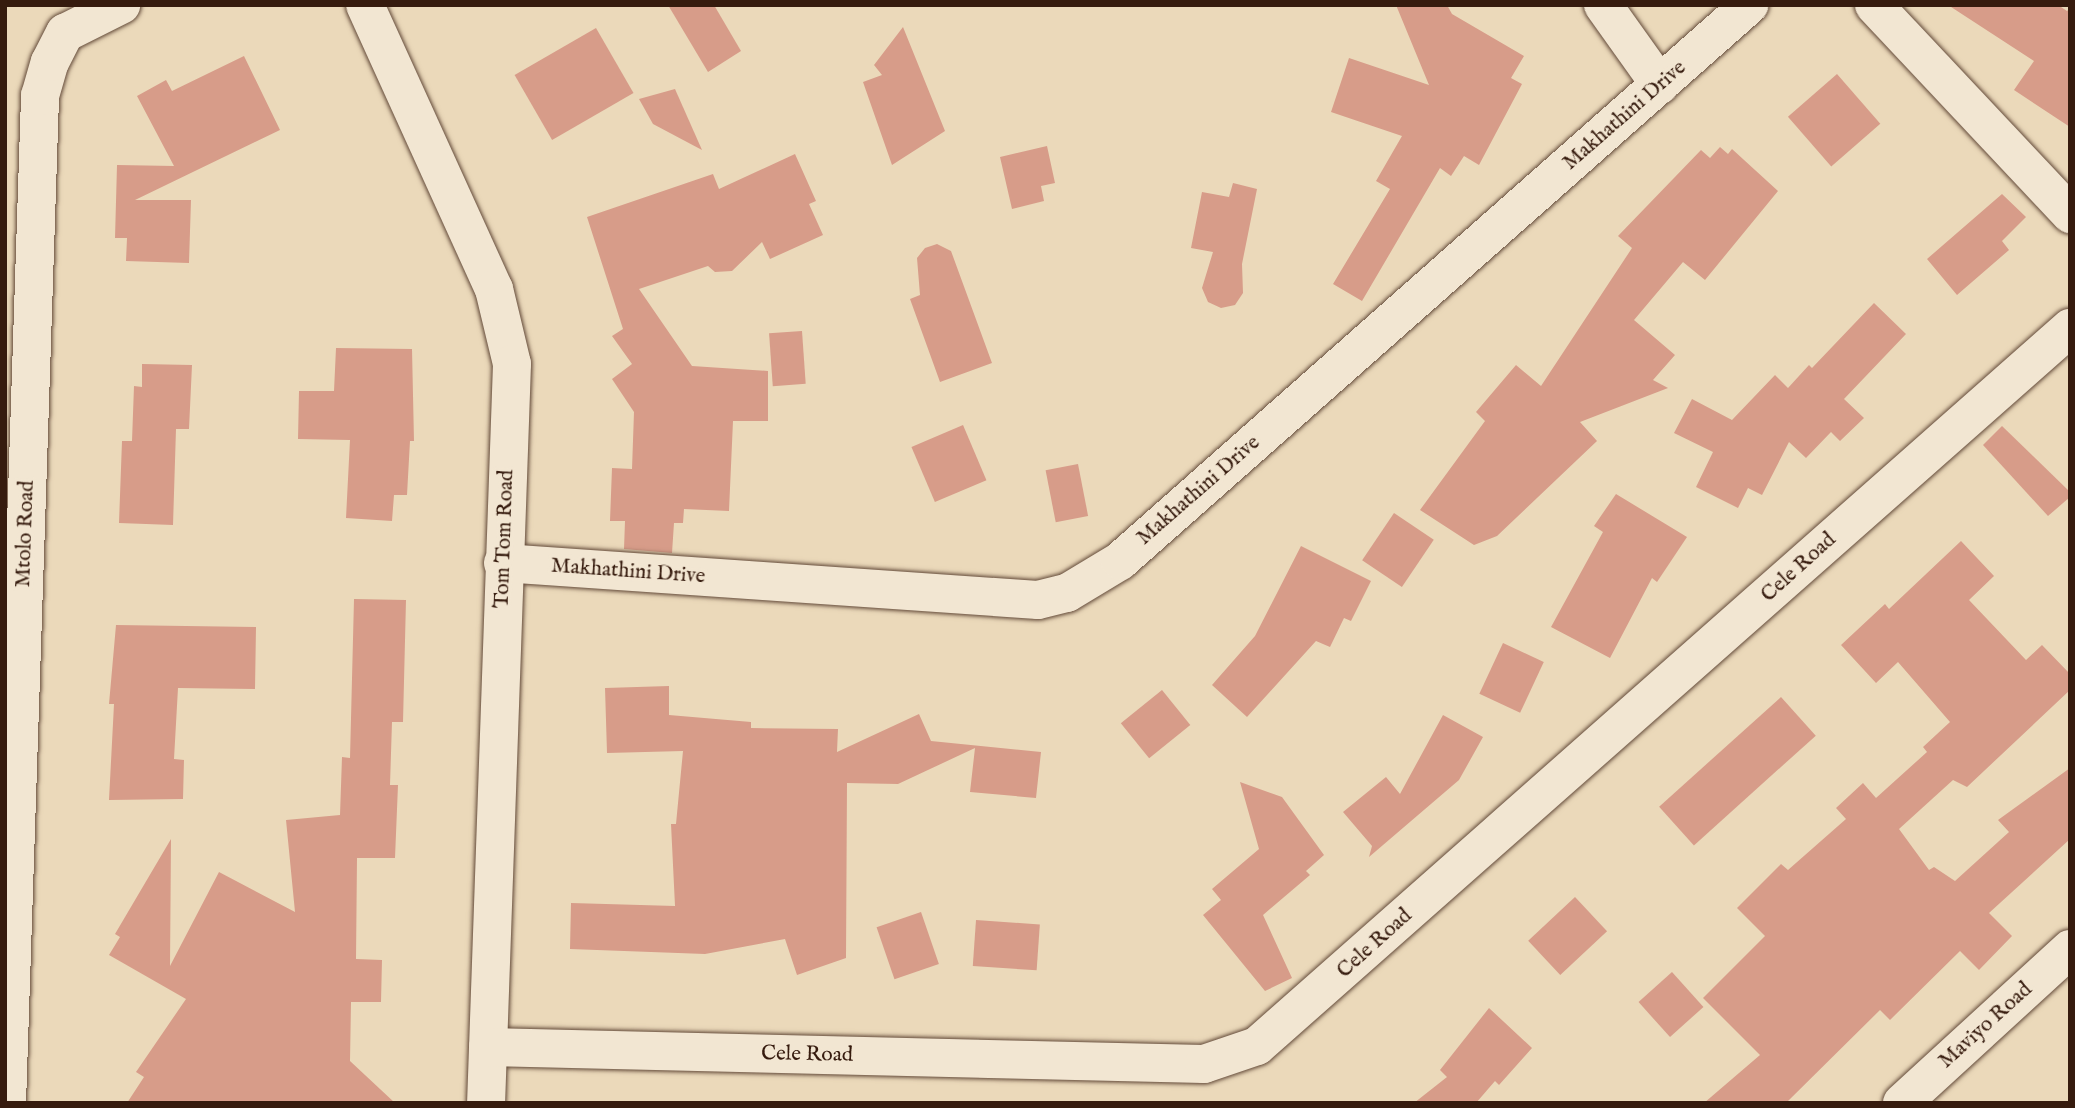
<!DOCTYPE html>
<html>
<head>
<meta charset="utf-8">
<style>
	body { margin:0 }
	#map { position:relative; width:2075px; height:1108px; overflow:hidden; background:#ebd9ba; font-family:"IM FELL English",serif }
	div>[style] { position:absolute }
	[style*='--x'] { left:calc(var(--x)*1px); top:calc(var(--y)*1px); width:calc(var(--w)*1px); rotate:calc(var(--a)*1deg) }
	.building>* { inset:0; background:#d79c89; transform-origin:0 0 }
	.roads { filter:drop-shadow(0 0 2px #634a39) drop-shadow(0 0 2px #634a39) }
	.minor>* { height:38px; margin:-19px; padding:0 19px; transform-origin:19px; border-radius:19px; background:#f2e6d2 }
	span { translate:-50% -50%; white-space:nowrap; text-align:center; line-height:1.15; -webkit-text-stroke:7px #f2e6d2; paint-order:stroke }
	.street-label { font-size:21px; color:#361b0e }
	.frame { position:absolute; inset:0; border:7px solid #361b0e; pointer-events:none }
</style>
</head>
<body>
<div id="map">
	<div class="building">
		<div style="clip-path:polygon(668px 5px,714px 5px,741px 51px,708px 72px)"></div>
		<div style="clip-path:polygon(1396px 5px,1447px 5px,1452px 14px,1524px 56px,1511px 78px,1522px 84px,1479px 165px,1464px 156px,1451px 176px,1440px 168px,1362px 301px,1333px 284px,1390px 189px,1376px 181px,1402px 136px,1331px 112px,1349px 58px,1429px 85px)"></div>
		<div style="clip-path:polygon(1948px 5px,2058px 5px,2067px 11px,2070px 8px,2070px 127px,2014px 90px,2034px 61px)"></div>
		<div style="clip-path:polygon(903px 27px,945px 131px,892px 165px,863px 82px,882px 75px,874px 65px)"></div>
		<div style="left:596px;top:28px;width:75px;height:94px;rotate:60deg"></div>
		<div style="clip-path:polygon(244px 56px,280px 130px,135px 200px,191px 200px,189px 263px,126px 261px,127px 238px,115px 238px,117px 165px,174px 166px,137px 96px,166px 80px,172px 91px)"></div>
		<div style="left:1837px;top:74px;width:66px;height:65px;rotate:49deg"></div>
		<div style="clip-path:polygon(675px 89px,702px 150px,653px 124px,639px 99px)"></div>
		<div style="clip-path:polygon(1047px 146px,1055px 183px,1041px 186px,1044px 201px,1012px 209px,1000px 157px)"></div>
		<div style="clip-path:polygon(1720px 147px,1728px 154px,1732px 149px,1778px 191px,1705px 280px,1683px 262px,1634px 320px,1675px 355px,1653px 380px,1668px 388px,1580px 422px,1597px 441px,1497px 536px,1474px 545px,1420px 510px,1485px 421px,1476px 412px,1516px 365px,1541px 386px,1632px 248px,1618px 236px,1701px 150px,1710px 158px)"></div>
		<div style="clip-path:polygon(795px 154px,816px 201px,809px 204px,823px 235px,770px 259px,762px 242px,732px 271px,715px 272px,708px 266px,639px 289px,692px 366px,768px 371px,768px 421px,733px 421px,729px 511px,684px 509px,683px 523px,674px 523px,672px 553px,624px 549px,625px 521px,610px 521px,612px 468px,632px 469px,634px 412px,612px 379px,632px 364px,612px 336px,623px 329px,587px 217px,713px 174px,719px 189px)"></div>
		<div style="clip-path:polygon(1233px 183px,1257px 189px,1242px 264px,1243px 293px,1235px 305px,1221px 308px,1208px 302px,1202px 288px,1213px 252px,1191px 248px,1202px 192px,1229px 197px)"></div>
		<div style="clip-path:polygon(2002px 194px,2026px 217px,2002px 241px,2009px 250px,1957px 295px,1927px 259px)"></div>
		<div style="clip-path:polygon(937px 244px,951px 251px,992px 363px,940px 382px,910px 299px,920px 295px,917px 258px,925px 248px)"></div>
		<div style="clip-path:polygon(1874px 303px,1906px 334px,1844px 399px,1864px 418px,1840px 441px,1831px 432px,1806px 458px,1789px 442px,1762px 495px,1748px 488px,1738px 508px,1696px 487px,1713px 452px,1674px 433px,1692px 399px,1732px 420px,1775px 375px,1788px 388px,1809px 365px,1812px 368px)"></div>
		<div style="left:802px;top:331px;width:53px;height:33px;rotate:86deg"></div>
		<div style="clip-path:polygon(336px 348px,412px 349px,414px 441px,410px 441px,407px 495px,394px 495px,392px 521px,346px 518px,350px 440px,298px 439px,299px 391px,334px 391px)"></div>
		<div style="clip-path:polygon(142px 364px,192px 365px,189px 429px,176px 429px,173px 525px,119px 523px,122px 441px,132px 441px,134px 386px,142px 387px)"></div>
		<div style="left:963px;top:425px;width:60px;height:56px;rotate:67deg"></div>
		<div style="clip-path:polygon(2002px 426px,2070px 492px,2070px 497px,2048px 516px,1983px 445px)"></div>
		<div style="left:1078px;top:464px;width:53px;height:33px;rotate:79deg"></div>
		<div style="clip-path:polygon(1616px 494px,1687px 537px,1657px 582px,1652px 578px,1610px 658px,1551px 627px,1603px 532px,1594px 526px)"></div>
		<div style="left:1394px;top:513px;width:48px;height:57px;rotate:34deg"></div>
		<div style="clip-path:polygon(1961px 541px,1994px 576px,1969px 600px,2026px 660px,2042px 645px,2070px 674px,2070px 690px,1967px 787px,1953px 780px,1899px 829px,1929px 870px,1934px 867px,1955px 881px,2009px 832px,1998px 820px,2070px 768px,2070px 839px,1989px 913px,2012px 936px,1979px 970px,1960px 951px,1890px 1020px,1880px 1010px,1786px 1103px,1704px 1103px,1760px 1055px,1703px 998px,1765px 936px,1737px 908px,1781px 864px,1788px 870px,1846px 819px,1836px 808px,1863px 783px,1876px 798px,1927px 752px,1923px 747px,1950px 722px,1898px 662px,1876px 683px,1841px 645px,1885px 604px,1889px 609px)"></div>
		<div style="clip-path:polygon(1301px 546px,1371px 581px,1351px 621px,1344px 618px,1330px 647px,1316px 641px,1247px 717px,1212px 685px,1255px 636px)"></div>
		<div style="clip-path:polygon(354px 599px,406px 600px,403px 722px,392px 722px,390px 785px,398px 785px,395px 858px,357px 858px,356px 959px,382px 960px,381px 1002px,351px 1002px,350px 1061px,395px 1103px,127px 1103px,144px 1077px,136px 1072px,186px 999px,109px 955px,120px 937px,115px 934px,171px 839px,170px 966px,219px 872px,295px 912px,286px 820px,340px 815px,342px 757px,350px 758px)"></div>
		<div style="clip-path:polygon(116px 625px,256px 627px,255px 689px,178px 688px,174px 759px,184px 760px,183px 799px,109px 800px,114px 704px,109px 704px)"></div>
		<div style="left:1503px;top:643px;width:45px;height:56px;rotate:25deg"></div>
		<div style="clip-path:polygon(669px 686px,669px 715px,751px 722px,751px 728px,838px 729px,837px 752px,919px 714px,931px 741px,1041px 752px,1036px 798px,970px 792px,975px 748px,898px 784px,847px 783px,846px 958px,797px 975px,785px 939px,705px 954px,570px 949px,571px 903px,675px 906px,671px 824px,676px 824px,683px 751px,607px 753px,605px 688px)"></div>
		<div style="left:1162px;top:690px;width:45px;height:53px;rotate:51deg"></div>
		<div style="left:1781px;top:697px;width:52px;height:164px;rotate:48deg"></div>
		<div style="clip-path:polygon(1443px 715px,1483px 737px,1459px 780px,1369px 857px,1372px 846px,1343px 812px,1386px 777px,1400px 794px)"></div>
		<div style="clip-path:polygon(1240px 782px,1282px 797px,1324px 855px,1306px 871px,1310px 875px,1263px 915px,1292px 978px,1265px 991px,1203px 915px,1221px 900px,1212px 889px,1259px 849px)"></div>
		<div style="left:1575px;top:897px;width:47px;height:64px;rotate:47deg"></div>
		<div style="left:921px;top:912px;width:55px;height:47px;rotate:71deg"></div>
		<div style="left:976px;top:920px;width:64px;height:46px;rotate:4deg"></div>
		<div style="left:1672px;top:972px;width:47px;height:45px;rotate:48deg"></div>
		<div style="clip-path:polygon(1489px 1008px,1532px 1048px,1499px 1085px,1495px 1081px,1476px 1103px,1414px 1103px,1447px 1077px,1440px 1070px)"></div>
	</div>
	<div class="roads">
		<div class="minor">
			<div style="--x:365;--y:5;--w:312;--a:65.6"></div>
			<div style="--x:494;--y:289;--w:77;--a:76.5"></div>
			<div style="--x:512;--y:364;--w:739;--a:92.01"></div>
			<div style="--x:1603;--y:5;--w:98;--a:54.5"></div>
			<div style="--x:1874;--y:5;--w:287;--a:46.8"></div>
			<div style="--x:503;--y:563;--w:536;--a:3.96"></div>
			<div style="--x:1038;--y:600;--w:30;--a:-14"></div>
			<div style="--x:1067;--y:593;--w:62;--a:-31.1"></div>
			<div style="--x:1120;--y:561;--w:840;--a:-41.47"></div>
			<div style="--x:488;--y:1047;--w:716;--a:1.36"></div>
			<div style="--x:1204;--y:1064;--w:56;--a:-18.8"></div>
			<div style="--x:1257;--y:1046;--w:1085;--a:-41.45"></div>
			<div style="--x:7;--y:1103;--w:1008;--a:-88.12"></div>
			<div style="--x:40;--y:96;--w:35;--a:-74"></div>
			<div style="--x:50;--y:62;--w:33;--a:-63"></div>
			<div style="--x:65;--y:33;--w:63;--a:-26.6"></div>
			<div style="--x:1902;--y:1103;--w:228;--a:-42.5"></div>
		</div>
	</div>
	<div class="street-label">
		<span style="left:1625px;top:116px;rotate:-41deg">Makhathini Drive</span>
		<span style="left:1199px;top:491px;rotate:-41deg">Makhathini Drive</span>
		<span style="left:26px;top:534px;rotate:-88deg">Mtolo Road</span>
		<span style="left:505px;top:539px;rotate:-88deg">Tom Tom Road</span>
		<span style="left:1799px;top:568px;rotate:-42deg">Cele Road</span>
		<span style="left:628px;top:572px;rotate:4deg">Makhathini Drive</span>
		<span style="left:1375px;top:944px;rotate:-42deg">Cele Road</span>
		<span style="left:1986px;top:1026px;rotate:-42deg">Maviyo Road</span>
		<span style="left:807px;top:1055px;rotate:1deg">Cele Road</span>
	</div>
	<div class="frame"></div>
</div>
</body>
</html>
